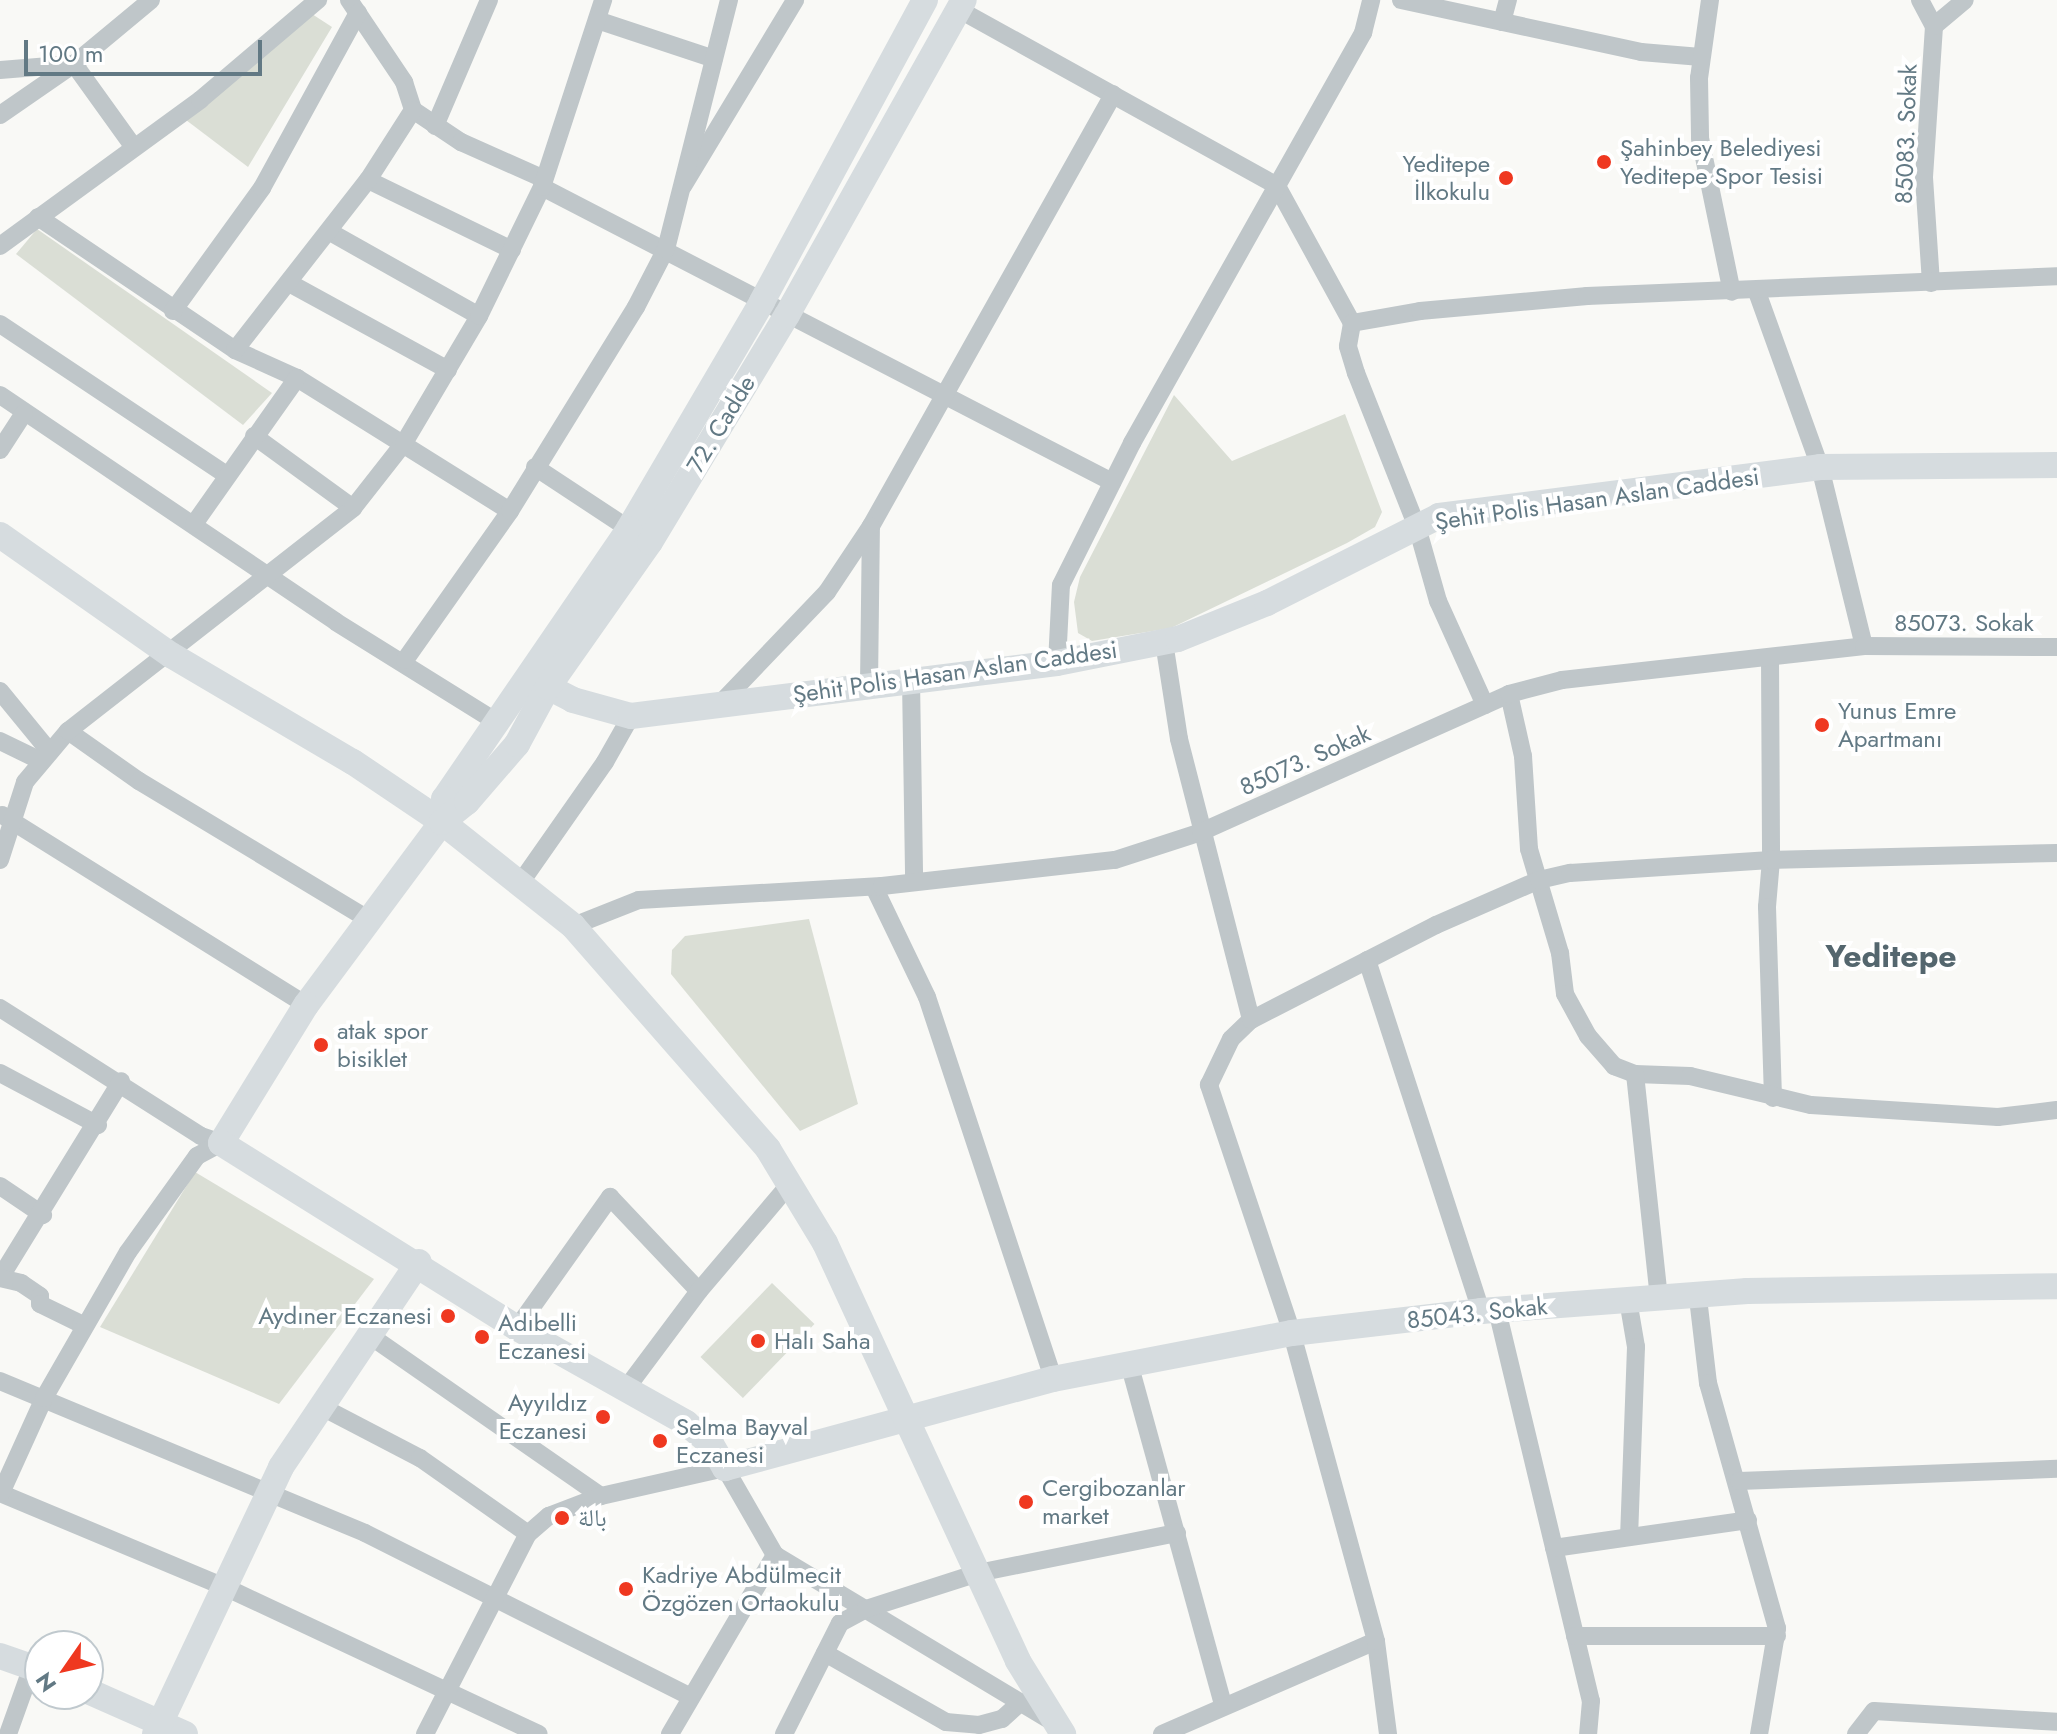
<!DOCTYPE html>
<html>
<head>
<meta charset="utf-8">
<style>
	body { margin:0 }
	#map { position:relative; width:2057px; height:1734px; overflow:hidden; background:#f9f9f6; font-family:Jost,"Noto Naskh Arabic",sans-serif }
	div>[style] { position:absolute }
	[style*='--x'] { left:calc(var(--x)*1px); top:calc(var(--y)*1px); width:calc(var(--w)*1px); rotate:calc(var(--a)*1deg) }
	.green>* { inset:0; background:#daded5; transform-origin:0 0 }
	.street>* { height:18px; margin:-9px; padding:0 9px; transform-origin:9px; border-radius:9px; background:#bfc6c9 }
	.secondary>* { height:26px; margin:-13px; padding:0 13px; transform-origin:13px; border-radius:13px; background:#d6dcdf }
	.dots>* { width:22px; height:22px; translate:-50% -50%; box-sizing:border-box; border:4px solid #fff; border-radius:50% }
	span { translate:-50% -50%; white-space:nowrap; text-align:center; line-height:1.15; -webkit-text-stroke:8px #fff; paint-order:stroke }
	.street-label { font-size:24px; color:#627984 }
	.poi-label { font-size:24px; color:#627984 }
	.left { translate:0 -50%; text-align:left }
	.right { translate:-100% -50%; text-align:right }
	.district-label { font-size:32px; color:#54666e; font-weight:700 }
	.north { position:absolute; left:24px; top:1630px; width:80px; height:80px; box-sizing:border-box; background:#fff; border:2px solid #c0c9ce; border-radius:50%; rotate:236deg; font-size:22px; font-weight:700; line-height:32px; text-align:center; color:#627984 }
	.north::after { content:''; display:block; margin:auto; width:28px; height:36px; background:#ef3820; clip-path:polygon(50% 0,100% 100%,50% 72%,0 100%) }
	.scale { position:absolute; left:24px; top:40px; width:238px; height:36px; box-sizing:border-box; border:4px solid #627984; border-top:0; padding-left:10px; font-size:24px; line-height:28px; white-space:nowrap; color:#627984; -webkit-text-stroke:6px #fff; paint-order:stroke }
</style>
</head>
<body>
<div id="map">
	<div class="green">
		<div style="clip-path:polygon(312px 14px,332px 27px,248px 167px,186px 120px)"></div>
		<div style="clip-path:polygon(37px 229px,272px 393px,243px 425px,16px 254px)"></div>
		<div style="clip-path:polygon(1174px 395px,1232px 461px,1345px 414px,1382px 512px,1375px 527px,1347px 543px,1171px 628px,1092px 641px,1078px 633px,1074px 602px,1080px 577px)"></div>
		<div style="clip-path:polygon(809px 919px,858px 1104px,800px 1131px,671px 974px,672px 950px,685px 936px)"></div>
		<div style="clip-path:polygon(195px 1172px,374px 1279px,279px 1404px,100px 1327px)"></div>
		<div style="left:772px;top:1283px;width:59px;height:103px;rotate:44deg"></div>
	</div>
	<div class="street">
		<div style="--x:349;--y:0;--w:99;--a:56.1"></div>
		<div style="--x:404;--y:82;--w:29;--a:72"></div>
		<div style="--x:413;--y:110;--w:58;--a:33.7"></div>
		<div style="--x:461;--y:142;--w:91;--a:24"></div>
		<div style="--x:1401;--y:0;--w:246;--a:12.2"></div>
		<div style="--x:1641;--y:52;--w:60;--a:4.8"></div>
		<div style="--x:1710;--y:0;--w:79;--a:98"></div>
		<div style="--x:1699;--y:78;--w:60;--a:89"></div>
		<div style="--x:1700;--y:138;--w:157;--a:78.3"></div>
		<div style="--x:1920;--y:0;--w:30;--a:62"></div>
		<div style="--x:958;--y:9;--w:365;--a:29"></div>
		<div style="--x:1277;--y:186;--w:156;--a:61.3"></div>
		<div style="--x:597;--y:20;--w:123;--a:18.4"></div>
		<div style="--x:1502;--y:22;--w:23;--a:-75"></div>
		<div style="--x:0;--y:70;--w:74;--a:-4.6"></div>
		<div style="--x:74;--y:64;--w:101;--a:54.3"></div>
		<div style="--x:0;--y:115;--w:90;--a:-34.6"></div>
		<div style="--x:74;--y:64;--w:100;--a:-39.7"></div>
		<div style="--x:435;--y:126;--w:137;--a:-66.8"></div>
		<div style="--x:368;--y:180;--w:160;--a:25.9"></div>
		<div style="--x:683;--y:186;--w:217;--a:-58.9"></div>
		<div style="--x:542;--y:187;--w:642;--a:27.36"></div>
		<div style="--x:38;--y:217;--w:238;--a:34"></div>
		<div style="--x:235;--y:350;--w:68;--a:24.3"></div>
		<div style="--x:297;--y:378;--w:251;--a:32"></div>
		<div style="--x:330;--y:232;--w:171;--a:29.4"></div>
		<div style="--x:0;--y:246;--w:248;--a:-36.1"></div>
		<div style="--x:200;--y:100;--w:155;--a:-40.3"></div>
		<div style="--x:1931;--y:283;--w:106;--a:-93.8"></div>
		<div style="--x:1924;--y:177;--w:151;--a:-86.2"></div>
		<div style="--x:1934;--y:26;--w:40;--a:-40"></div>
		<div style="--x:291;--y:284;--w:179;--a:28.7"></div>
		<div style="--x:1757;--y:292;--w:186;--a:70.2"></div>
		<div style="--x:1820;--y:467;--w:184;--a:76.2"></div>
		<div style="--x:173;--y:311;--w:152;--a:-54.1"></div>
		<div style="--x:262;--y:188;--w:200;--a:-61.3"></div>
		<div style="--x:0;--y:324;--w:270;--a:33.7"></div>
		<div style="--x:235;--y:350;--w:216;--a:-52"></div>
		<div style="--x:368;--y:180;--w:83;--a:-57.3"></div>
		<div style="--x:0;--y:395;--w:405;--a:34"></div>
		<div style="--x:336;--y:622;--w:193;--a:31.9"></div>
		<div style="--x:254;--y:436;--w:122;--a:36"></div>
		<div style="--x:0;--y:450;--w:44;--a:-57"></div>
		<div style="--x:535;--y:467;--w:113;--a:33.4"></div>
		<div style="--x:194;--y:524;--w:179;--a:-54.8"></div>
		<div style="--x:1164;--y:642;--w:98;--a:81.2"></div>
		<div style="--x:1179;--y:739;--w:290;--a:75.6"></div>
		<div style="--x:1770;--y:657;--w:203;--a:89.7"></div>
		<div style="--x:1771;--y:860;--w:47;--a:94.9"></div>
		<div style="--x:1767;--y:907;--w:191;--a:88.2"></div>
		<div style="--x:405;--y:660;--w:182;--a:-54.8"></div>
		<div style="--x:510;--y:511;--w:240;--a:-58.3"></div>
		<div style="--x:636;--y:307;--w:65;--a:-62.7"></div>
		<div style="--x:666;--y:249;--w:257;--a:-75.8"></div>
		<div style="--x:1057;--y:663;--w:78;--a:-87.1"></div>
		<div style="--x:1061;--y:585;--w:159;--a:-63.4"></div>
		<div style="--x:1132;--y:443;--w:471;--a:-60.6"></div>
		<div style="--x:1363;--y:33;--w:34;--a:-76"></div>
		<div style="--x:911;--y:680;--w:202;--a:89.1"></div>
		<div style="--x:869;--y:685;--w:159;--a:-89.3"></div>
		<div style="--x:871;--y:526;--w:495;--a:-60.7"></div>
		<div style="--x:0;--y:691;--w:79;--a:50.7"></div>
		<div style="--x:1509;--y:694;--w:64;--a:77.3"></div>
		<div style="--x:1523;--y:756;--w:93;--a:86.3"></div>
		<div style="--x:1529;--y:849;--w:109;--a:73.4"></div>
		<div style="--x:1560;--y:953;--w:41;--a:83"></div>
		<div style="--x:1565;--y:994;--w:48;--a:61.3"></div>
		<div style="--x:1588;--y:1036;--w:40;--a:49"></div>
		<div style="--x:1614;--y:1066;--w:22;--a:21"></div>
		<div style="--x:1635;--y:1074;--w:55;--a:2.1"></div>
		<div style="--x:1690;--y:1076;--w:124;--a:13.5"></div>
		<div style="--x:1811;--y:1105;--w:187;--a:3.7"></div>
		<div style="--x:1998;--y:1117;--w:59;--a:-6.8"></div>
		<div style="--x:719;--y:705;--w:156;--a:-46.3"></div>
		<div style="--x:827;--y:592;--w:79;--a:-56.3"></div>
		<div style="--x:1485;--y:705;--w:114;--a:-114.3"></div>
		<div style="--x:1438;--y:601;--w:77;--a:-105.8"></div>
		<div style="--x:1417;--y:527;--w:166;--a:-111.6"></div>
		<div style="--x:1356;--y:373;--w:28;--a:-107"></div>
		<div style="--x:1348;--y:346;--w:23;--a:-80"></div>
		<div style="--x:1352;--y:323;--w:69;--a:-10"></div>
		<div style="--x:1420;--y:311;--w:168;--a:-5.1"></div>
		<div style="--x:1587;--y:296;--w:470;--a:-2.4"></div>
		<div style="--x:68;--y:731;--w:87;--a:35.2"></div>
		<div style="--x:139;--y:781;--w:269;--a:31.1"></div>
		<div style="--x:0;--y:741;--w:46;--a:26"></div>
		<div style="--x:2;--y:815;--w:358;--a:32"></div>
		<div style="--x:0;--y:860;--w:82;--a:-72.2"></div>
		<div style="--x:25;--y:782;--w:67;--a:-49.9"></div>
		<div style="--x:68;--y:731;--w:362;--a:-38"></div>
		<div style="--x:353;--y:508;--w:83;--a:-51.9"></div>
		<div style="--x:404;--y:443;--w:147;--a:-59.4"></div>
		<div style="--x:479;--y:316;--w:144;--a:-64"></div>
		<div style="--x:542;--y:187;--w:197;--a:-71.9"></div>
		<div style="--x:521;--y:882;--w:146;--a:-55"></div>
		<div style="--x:605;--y:762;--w:53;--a:-60.5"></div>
		<div style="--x:874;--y:887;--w:122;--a:64.3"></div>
		<div style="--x:927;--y:997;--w:402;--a:71.7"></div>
		<div style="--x:573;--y:926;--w:71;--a:-21.5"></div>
		<div style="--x:639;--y:900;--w:243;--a:-3.3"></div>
		<div style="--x:882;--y:886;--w:234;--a:-6.4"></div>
		<div style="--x:1115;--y:860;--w:90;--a:-18"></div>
		<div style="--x:1201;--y:832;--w:338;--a:-24.1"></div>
		<div style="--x:1509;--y:694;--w:55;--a:-14.8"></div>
		<div style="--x:1562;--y:680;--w:304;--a:-6.4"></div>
		<div style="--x:1864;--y:646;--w:193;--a:0.3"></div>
		<div style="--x:1367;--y:960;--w:369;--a:72"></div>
		<div style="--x:0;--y:1008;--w:238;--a:32.5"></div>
		<div style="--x:201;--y:1136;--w:21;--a:19"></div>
		<div style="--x:0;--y:1073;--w:111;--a:28"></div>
		<div style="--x:1635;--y:1074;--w:225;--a:83.9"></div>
		<div style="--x:0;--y:1186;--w:52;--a:34"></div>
		<div style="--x:0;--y:1278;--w:231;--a:-58.4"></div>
		<div style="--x:0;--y:1278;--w:22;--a:13"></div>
		<div style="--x:21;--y:1283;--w:23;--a:34"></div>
		<div style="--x:40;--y:1296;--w:8;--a:90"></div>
		<div style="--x:40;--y:1304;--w:46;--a:26"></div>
		<div style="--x:81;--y:1324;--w:6;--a:81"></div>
		<div style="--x:1698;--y:1298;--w:86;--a:83.3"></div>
		<div style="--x:1708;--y:1383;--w:255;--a:74.3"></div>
		<div style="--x:1777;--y:1628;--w:108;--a:99.6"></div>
		<div style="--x:1628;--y:1300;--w:48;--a:80.3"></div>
		<div style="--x:1636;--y:1347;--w:190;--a:92.1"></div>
		<div style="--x:1497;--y:1310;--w:402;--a:76.5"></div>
		<div style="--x:1591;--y:1701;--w:33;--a:95"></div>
		<div style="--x:517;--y:1328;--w:161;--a:-54.6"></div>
		<div style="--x:610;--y:1197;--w:129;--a:46.6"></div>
		<div style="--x:369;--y:1335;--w:282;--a:34.8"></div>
		<div style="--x:1129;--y:1363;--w:354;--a:74.6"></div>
		<div style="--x:0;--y:1381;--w:395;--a:22.6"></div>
		<div style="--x:365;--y:1533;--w:365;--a:26.7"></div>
		<div style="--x:625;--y:1390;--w:124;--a:-53.2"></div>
		<div style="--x:699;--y:1291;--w:139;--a:-49.7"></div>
		<div style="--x:320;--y:1406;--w:113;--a:27.5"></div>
		<div style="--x:420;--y:1458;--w:132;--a:35.1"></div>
		<div style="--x:1739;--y:1481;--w:318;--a:-2.2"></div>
		<div style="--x:0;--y:1493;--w:246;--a:22.7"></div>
		<div style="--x:227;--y:1588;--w:344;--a:25.1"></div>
		<div style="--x:1;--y:1493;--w:104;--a:-65.6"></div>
		<div style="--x:44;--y:1398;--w:168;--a:-60.1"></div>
		<div style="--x:128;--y:1252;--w:118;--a:-54.3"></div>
		<div style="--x:197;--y:1156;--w:27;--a:-28"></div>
		<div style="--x:1554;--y:1548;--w:196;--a:-8.2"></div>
		<div style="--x:1575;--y:1636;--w:202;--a:0"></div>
		<div style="--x:825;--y:1653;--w:139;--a:29.7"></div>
		<div style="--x:946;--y:1722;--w:33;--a:5"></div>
		<div style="--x:979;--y:1725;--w:24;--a:-15"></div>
		<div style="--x:1002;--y:1719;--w:25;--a:-42"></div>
		<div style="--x:8;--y:1734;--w:71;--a:-70.3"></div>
		<div style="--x:425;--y:1734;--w:225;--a:-62.8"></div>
		<div style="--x:528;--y:1534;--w:28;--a:-41"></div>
		<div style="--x:549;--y:1516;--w:56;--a:-21"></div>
		<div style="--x:601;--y:1496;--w:127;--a:-12.7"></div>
		<div style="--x:725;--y:1468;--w:100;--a:60.1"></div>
		<div style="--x:775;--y:1555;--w:322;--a:31"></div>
		<div style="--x:670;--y:1734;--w:208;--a:-59.6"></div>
		<div style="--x:784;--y:1734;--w:124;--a:-63.2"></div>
		<div style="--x:840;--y:1623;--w:30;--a:-28"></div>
		<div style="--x:866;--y:1609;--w:118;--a:-17.8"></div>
		<div style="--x:978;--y:1573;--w:203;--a:-11.4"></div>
		<div style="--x:1162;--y:1734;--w:233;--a:-23.5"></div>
		<div style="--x:1388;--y:1734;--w:94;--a:-97.4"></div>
		<div style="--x:1376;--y:1641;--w:319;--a:-105.3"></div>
		<div style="--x:1292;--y:1333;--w:262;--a:-108.5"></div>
		<div style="--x:1209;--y:1085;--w:51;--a:-64.4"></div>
		<div style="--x:1231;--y:1039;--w:28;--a:-44"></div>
		<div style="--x:1251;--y:1020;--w:208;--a:-27.2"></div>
		<div style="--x:1436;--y:925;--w:112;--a:-23.6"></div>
		<div style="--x:1539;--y:880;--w:32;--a:-13"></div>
		<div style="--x:1570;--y:873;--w:201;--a:-3.7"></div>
		<div style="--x:1771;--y:860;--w:286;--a:-1.4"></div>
		<div style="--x:1856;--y:1734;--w:29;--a:-52"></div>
		<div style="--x:1874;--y:1711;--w:183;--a:3.4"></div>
	</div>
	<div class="secondary">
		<div style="--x:925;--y:0;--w:343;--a:118.4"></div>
		<div style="--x:762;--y:302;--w:263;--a:120.4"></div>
		<div style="--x:629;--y:529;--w:327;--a:124.4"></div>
		<div style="--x:444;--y:799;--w:23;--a:95"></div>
		<div style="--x:442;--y:822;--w:228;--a:126.6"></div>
		<div style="--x:306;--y:1005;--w:162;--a:121.6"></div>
		<div style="--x:221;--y:1143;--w:349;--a:32"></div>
		<div style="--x:517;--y:1328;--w:194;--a:29.3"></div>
		<div style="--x:686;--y:1423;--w:33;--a:40"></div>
		<div style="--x:711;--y:1444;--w:28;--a:60"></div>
		<div style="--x:725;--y:1468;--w:340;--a:-15.2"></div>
		<div style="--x:1053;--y:1379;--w:243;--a:-10.9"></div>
		<div style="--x:1292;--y:1333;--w:190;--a:-6.6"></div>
		<div style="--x:1481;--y:1311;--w:267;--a:-4.3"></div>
		<div style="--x:1747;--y:1291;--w:310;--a:-0.9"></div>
		<div style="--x:0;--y:535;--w:209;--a:35.1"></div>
		<div style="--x:171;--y:655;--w:211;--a:30.5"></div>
		<div style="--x:353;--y:762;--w:107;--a:34"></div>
		<div style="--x:442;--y:822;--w:167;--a:38.4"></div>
		<div style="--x:573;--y:926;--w:296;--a:48.8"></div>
		<div style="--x:768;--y:1149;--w:110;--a:58.8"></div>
		<div style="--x:825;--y:1243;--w:460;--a:65.2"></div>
		<div style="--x:1018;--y:1661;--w:86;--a:58.3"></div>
		<div style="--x:548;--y:687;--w:28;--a:27"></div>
		<div style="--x:573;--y:700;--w:60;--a:15.4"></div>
		<div style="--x:631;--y:716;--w:429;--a:-7.1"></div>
		<div style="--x:1057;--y:663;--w:123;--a:-11.2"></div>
		<div style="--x:1178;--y:639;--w:96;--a:-22"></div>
		<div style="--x:1267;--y:603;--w:193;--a:-26.8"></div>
		<div style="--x:1439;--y:516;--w:384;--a:-7.3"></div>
		<div style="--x:1820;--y:467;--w:237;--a:-0.5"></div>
		<div style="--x:442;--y:822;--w:32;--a:-39"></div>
		<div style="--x:467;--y:802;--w:77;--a:-49.2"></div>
		<div style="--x:517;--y:744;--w:65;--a:-61.5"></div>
		<div style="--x:548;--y:687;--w:177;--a:-54.9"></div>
		<div style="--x:650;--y:542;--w:265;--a:-58.9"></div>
		<div style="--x:787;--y:315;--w:361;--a:-60.7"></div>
		<div style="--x:0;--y:1656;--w:42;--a:19.3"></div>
		<div style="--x:88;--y:1691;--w:106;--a:23.9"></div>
		<div style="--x:155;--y:1734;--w:295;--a:-64.7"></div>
		<div style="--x:281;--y:1467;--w:247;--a:-56.1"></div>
	</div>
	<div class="dots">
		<div style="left:1604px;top:162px;background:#ef3820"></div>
		<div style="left:1506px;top:178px;background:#ef3820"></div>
		<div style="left:1822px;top:725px;background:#ef3820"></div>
		<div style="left:321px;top:1045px;background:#ef3820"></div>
		<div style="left:448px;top:1316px;background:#ef3820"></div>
		<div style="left:482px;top:1337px;background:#ef3820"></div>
		<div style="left:758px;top:1341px;background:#ef3820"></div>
		<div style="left:603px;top:1417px;background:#ef3820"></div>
		<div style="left:660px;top:1441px;background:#ef3820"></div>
		<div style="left:1026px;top:1502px;background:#ef3820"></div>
		<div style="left:562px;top:1518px;background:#ef3820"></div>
		<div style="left:626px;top:1589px;background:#ef3820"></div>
	</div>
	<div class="street-label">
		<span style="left:1906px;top:134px;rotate:-88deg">85083. Sokak</span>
		<span style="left:721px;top:424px;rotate:-59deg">72. Cadde</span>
		<span style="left:1597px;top:499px;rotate:-8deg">Şehit Polis Hasan Aslan Caddesi</span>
		<span style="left:1964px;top:623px">85073. Sokak</span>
		<span style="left:955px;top:672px;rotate:-8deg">Şehit Polis Hasan Aslan Caddesi</span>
		<span style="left:1305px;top:760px;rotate:-24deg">85073. Sokak</span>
		<span style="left:1477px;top:1313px;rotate:-6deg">85043. Sokak</span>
	</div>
	<div class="poi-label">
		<span class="left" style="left:1620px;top:162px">Şahinbey Belediyesi<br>Yeditepe Spor Tesisi</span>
		<span class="right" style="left:1490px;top:178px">Yeditepe<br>İlkokulu</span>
		<span class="left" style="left:1838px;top:725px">Yunus Emre<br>Apartmanı</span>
		<span class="left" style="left:337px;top:1045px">atak spor<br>bisiklet</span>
		<span class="right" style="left:432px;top:1316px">Aydıner Eczanesi</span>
		<span class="left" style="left:498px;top:1337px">Adıbelli<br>Eczanesi</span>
		<span class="left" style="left:774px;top:1341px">Halı Saha</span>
		<span class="right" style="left:587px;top:1417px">Ayyıldız<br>Eczanesi</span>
		<span class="left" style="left:676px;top:1441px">Selma Bayval<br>Eczanesi</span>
		<span class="left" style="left:1042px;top:1502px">Cergibozanlar<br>market</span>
		<span class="left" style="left:578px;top:1518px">بالة</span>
		<span class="left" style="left:642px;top:1589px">Kadriye Abdülmecit<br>Özgözen Ortaokulu</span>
	</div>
	<div class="district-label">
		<span style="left:1891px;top:956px">Yeditepe</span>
	</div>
	<div class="north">N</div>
	<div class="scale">100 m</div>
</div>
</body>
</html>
